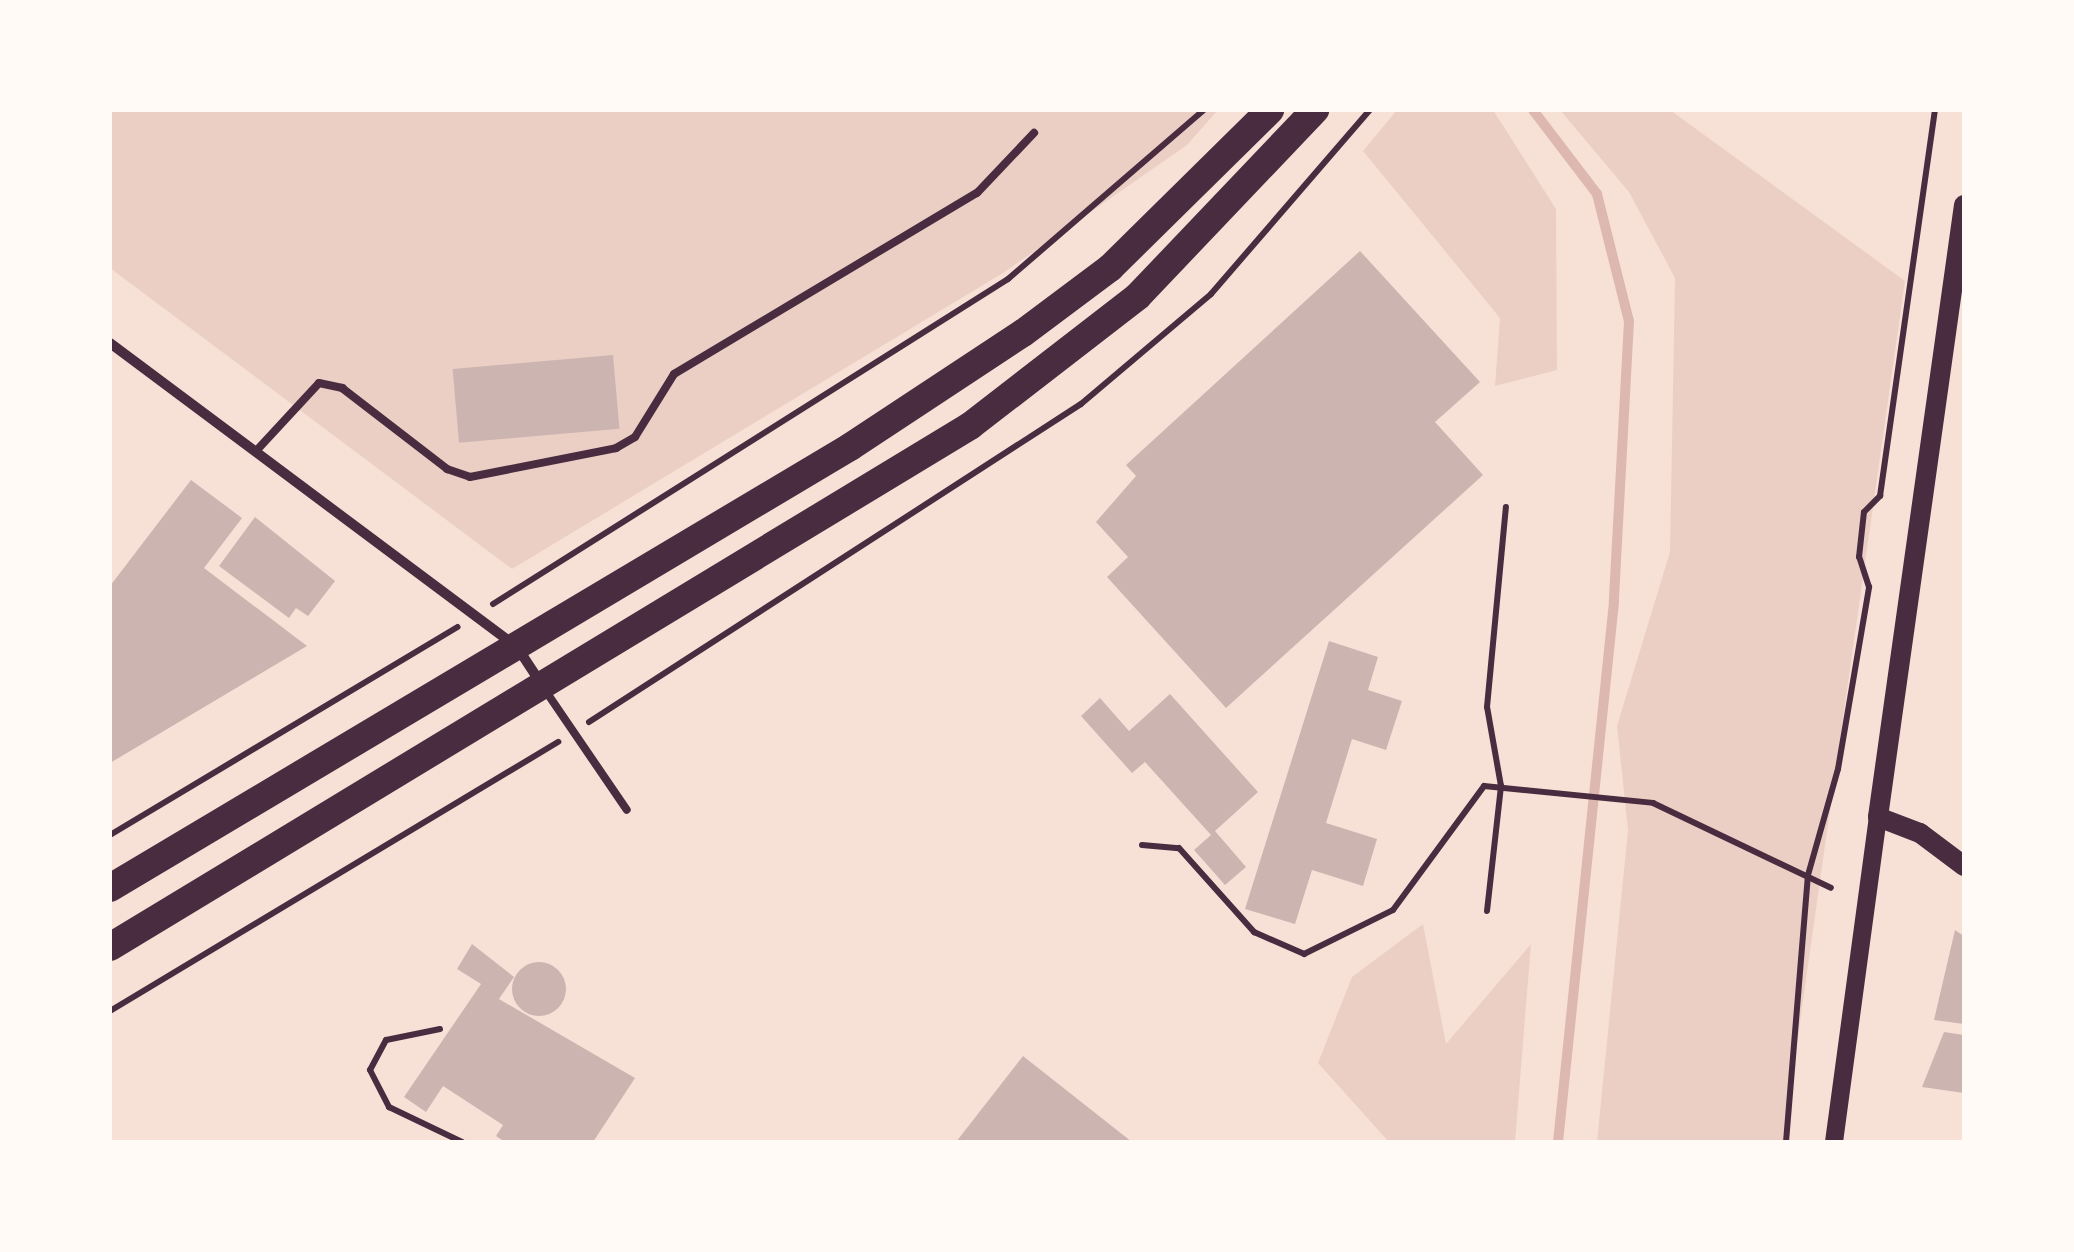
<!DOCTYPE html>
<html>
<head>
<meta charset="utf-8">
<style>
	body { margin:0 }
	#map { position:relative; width:2074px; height:1252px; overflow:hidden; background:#f7e1d7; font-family:"Libre Baskerville",serif }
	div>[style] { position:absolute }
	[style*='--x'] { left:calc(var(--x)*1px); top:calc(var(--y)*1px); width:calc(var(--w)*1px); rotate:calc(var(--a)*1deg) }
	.green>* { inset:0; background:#ebcfc5 }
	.stream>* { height:10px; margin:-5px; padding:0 5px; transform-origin:5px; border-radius:5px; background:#dcb8b0 }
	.building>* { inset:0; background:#ccb4b1; transform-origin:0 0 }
	.round { border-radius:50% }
	.path>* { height:6px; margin:-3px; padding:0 3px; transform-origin:3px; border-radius:3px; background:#4a2c40 }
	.service>* { height:8px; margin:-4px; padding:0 4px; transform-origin:4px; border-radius:4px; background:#4a2c40 }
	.minor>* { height:10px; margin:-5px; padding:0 5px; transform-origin:5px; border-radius:5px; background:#4a2c40 }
	.tertiary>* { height:18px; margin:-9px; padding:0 9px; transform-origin:9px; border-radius:9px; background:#4a2c40 }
	.secondary>* { height:20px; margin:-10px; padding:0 10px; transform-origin:10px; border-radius:10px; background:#4a2c40 }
	.trunk>* { height:28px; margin:-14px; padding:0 14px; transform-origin:14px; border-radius:14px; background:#4a2c40 }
	span { translate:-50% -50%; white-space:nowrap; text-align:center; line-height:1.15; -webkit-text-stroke:8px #fffaf5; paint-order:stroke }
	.frame { position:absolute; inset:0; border:112px solid #fffaf5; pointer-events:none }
</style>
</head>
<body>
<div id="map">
	<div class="green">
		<div style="clip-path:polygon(110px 110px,1218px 110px,1187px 145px,1003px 273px,512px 569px,110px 268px)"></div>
		<div style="clip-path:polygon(1397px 110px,1493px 110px,1556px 209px,1557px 370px,1495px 386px,1500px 318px,1363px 151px)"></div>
		<div style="clip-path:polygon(1560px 110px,1670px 110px,1905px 281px,1783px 1142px,1597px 1142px,1628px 830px,1617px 726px,1670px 552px,1675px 278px,1629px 192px)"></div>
		<div style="clip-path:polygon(1423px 924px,1446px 1044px,1531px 944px,1515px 1142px,1389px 1142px,1318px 1063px,1352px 977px)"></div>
	</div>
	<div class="stream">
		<div style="--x:1533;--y:110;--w:106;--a:52.7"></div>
		<div style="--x:1597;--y:194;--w:131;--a:75.9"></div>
		<div style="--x:1629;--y:321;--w:281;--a:93.1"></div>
		<div style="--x:1614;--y:602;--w:543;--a:95.92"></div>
	</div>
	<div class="building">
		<div style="clip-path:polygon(1360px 251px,1480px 382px,1435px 422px,1483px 475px,1226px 708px,1107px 577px,1128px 557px,1096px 522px,1136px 476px,1126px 465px)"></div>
		<div style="left:613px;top:355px;width:74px;height:161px;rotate:85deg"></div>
		<div style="clip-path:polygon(191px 480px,242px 518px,204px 568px,307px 646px,110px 763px,110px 586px)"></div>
		<div style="clip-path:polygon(255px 517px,335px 581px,308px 616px,296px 608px,289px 618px,219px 566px)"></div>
		<div style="clip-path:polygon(1329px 641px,1378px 657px,1368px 690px,1402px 701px,1386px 750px,1352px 739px,1326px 823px,1377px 839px,1363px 886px,1312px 870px,1295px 924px,1245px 909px)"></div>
		<div style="clip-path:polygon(1170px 694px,1258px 792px,1215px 831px,1246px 867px,1225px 885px,1194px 850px,1211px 835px,1145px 762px,1132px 773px,1081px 716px,1100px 698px,1129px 731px)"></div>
		<div style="clip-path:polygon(1955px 930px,1964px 936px,1964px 1024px,1934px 1020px)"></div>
		<div style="clip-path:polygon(472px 944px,514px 977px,499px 999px,635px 1078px,593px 1142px,505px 1142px,496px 1136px,503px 1125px,443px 1086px,426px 1112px,404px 1097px,481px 984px,457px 969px)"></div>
		<div class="round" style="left:512px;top:962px;width:54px;height:54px"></div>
		<div style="clip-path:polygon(1944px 1032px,1964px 1035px,1964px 1093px,1922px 1087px)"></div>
		<div style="clip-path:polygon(1023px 1056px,1132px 1142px,956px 1142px)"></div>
	</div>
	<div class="path">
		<div style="--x:493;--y:604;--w:609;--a:-32.25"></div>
		<div style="--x:1008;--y:279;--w:259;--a:-40.8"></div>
		<div style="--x:589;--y:722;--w:586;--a:-32.88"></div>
		<div style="--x:1081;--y:404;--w:170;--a:-40.2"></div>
		<div style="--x:1211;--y:294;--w:243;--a:-49.2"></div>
		<div style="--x:110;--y:835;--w:405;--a:-30.9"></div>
		<div style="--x:1142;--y:845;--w:37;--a:5"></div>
		<div style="--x:1179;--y:848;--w:113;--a:48.2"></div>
		<div style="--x:1254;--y:932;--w:55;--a:23.7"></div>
		<div style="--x:1304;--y:954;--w:99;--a:-26.3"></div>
		<div style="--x:1393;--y:910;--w:154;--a:-53.7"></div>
		<div style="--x:1484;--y:786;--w:170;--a:5.7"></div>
		<div style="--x:1653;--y:803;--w:197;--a:25.5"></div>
		<div style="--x:1487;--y:911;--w:126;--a:-83.6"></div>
		<div style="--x:1501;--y:786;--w:80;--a:-100"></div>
		<div style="--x:1487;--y:707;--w:201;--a:-84.6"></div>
		<div style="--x:110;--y:1011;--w:523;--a:-30.98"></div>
		<div style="--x:440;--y:1029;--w:55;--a:168.5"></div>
		<div style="--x:386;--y:1040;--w:34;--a:118"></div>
		<div style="--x:370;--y:1070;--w:42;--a:62.8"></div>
		<div style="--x:389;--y:1107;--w:81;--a:25.6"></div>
		<div style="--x:1786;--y:1142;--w:268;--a:-85.3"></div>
		<div style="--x:1808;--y:875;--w:110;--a:-74.2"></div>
		<div style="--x:1838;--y:769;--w:185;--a:-80.3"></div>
		<div style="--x:1869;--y:587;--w:32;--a:-108"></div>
		<div style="--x:1859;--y:557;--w:45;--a:-83.7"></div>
		<div style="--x:1864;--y:512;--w:23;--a:-45"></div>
		<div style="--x:1880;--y:496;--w:390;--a:-81.9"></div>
	</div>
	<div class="service">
		<div style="--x:257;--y:450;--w:91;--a:-47.2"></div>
		<div style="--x:319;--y:383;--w:24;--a:12"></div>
		<div style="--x:342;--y:388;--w:133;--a:37.6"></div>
		<div style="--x:447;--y:469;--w:24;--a:19"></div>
		<div style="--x:470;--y:477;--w:149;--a:-11.2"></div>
		<div style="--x:616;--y:448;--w:22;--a:-30"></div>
		<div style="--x:635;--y:437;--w:74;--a:-58.2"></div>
		<div style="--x:674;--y:374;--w:353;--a:-30.9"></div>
		<div style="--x:977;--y:193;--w:83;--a:-46.5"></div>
		<div style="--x:545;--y:690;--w:145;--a:55.7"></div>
	</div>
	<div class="minor">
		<div style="--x:110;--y:343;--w:508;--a:36.76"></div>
		<div style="--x:517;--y:647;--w:42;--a:56.7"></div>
	</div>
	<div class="tertiary">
		<div style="--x:1834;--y:1142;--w:328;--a:-82.3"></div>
	</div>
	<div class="secondary">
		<div style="--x:1964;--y:205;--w:618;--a:98"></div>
		<div style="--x:1878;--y:817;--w:45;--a:20.9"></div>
		<div style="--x:1920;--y:833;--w:55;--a:36.9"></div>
	</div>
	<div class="trunk">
		<div style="--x:110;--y:888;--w:861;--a:-30.79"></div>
		<div style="--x:850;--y:447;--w:207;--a:-33.4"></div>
		<div style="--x:1023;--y:333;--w:109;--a:-36.8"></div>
		<div style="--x:1110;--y:268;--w:225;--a:-44.6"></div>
		<div style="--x:110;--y:947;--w:1006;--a:-31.21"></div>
		<div style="--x:970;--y:426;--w:212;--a:-37.7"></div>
		<div style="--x:1138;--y:296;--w:257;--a:-46.4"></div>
	</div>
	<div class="frame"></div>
</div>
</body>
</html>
